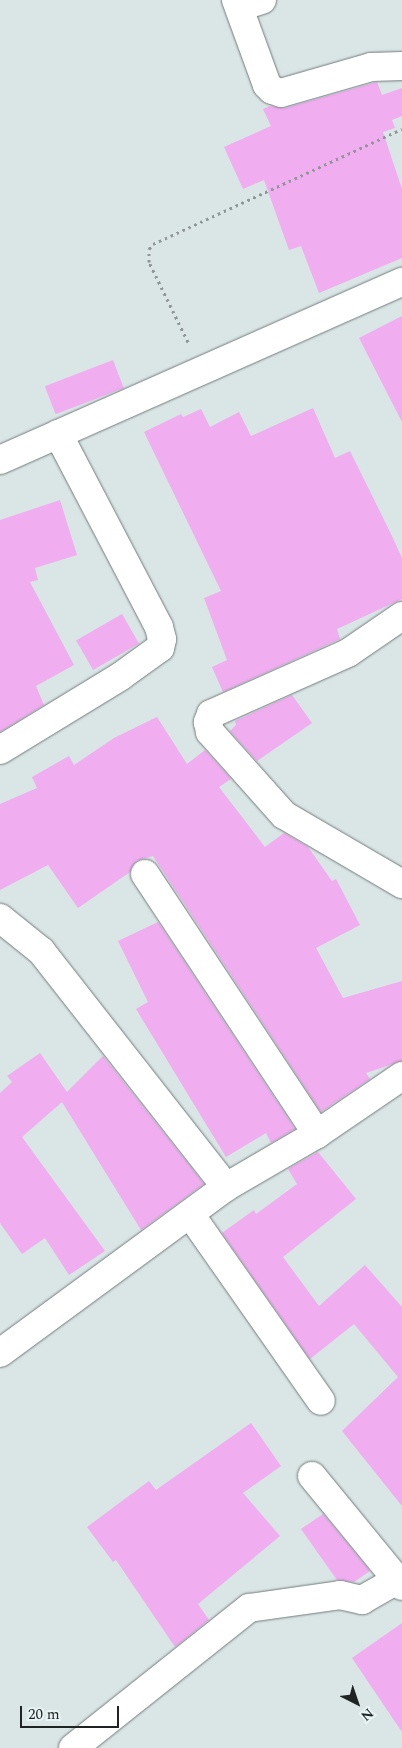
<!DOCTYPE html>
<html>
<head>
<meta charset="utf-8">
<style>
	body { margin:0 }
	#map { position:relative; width:402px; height:1748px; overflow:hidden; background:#dae5e6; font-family:Spectral,serif }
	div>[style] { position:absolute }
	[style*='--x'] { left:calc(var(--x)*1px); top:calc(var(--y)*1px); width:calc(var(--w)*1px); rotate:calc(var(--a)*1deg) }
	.building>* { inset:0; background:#f0adf0; transform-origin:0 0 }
	.path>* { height:3px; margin-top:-1.5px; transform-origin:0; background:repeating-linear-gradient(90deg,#8e9697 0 2.5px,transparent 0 6.5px) }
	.roads { filter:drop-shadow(0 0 1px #737c7d) drop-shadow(0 0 1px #737c7d) }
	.minor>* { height:28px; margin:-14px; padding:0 14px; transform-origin:14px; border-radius:14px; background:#fff }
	span { translate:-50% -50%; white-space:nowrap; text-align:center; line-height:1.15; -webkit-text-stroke:5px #e8f3f3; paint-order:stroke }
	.north { position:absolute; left:332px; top:1678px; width:50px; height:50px; -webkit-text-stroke:4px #e8f3f3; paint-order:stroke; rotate:139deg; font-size:14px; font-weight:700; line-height:20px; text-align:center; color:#1f2323 }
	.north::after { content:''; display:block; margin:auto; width:18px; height:22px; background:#1f2323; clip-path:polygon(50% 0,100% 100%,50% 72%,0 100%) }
	.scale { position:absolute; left:20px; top:1706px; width:99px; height:22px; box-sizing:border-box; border:2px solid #1f2323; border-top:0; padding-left:6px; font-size:15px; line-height:18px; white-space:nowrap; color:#1f2323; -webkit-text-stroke:4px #e8f3f3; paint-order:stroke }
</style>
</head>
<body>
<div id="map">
	<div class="building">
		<div style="clip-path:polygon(377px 82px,382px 95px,402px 88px,402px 116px,392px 120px,395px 128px,383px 132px,402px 189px,402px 258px,319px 293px,301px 246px,289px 250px,264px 180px,243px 189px,224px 147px,271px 126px,263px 109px,270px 106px,285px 108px)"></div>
		<div style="clip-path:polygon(402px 316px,402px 422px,359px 338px)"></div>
		<div style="left:113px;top:360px;width:30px;height:73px;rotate:69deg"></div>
		<div style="clip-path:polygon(313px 408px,335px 458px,350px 451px,391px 534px,402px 558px,402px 599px,337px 629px,340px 639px,223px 692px,212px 667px,227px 660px,204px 598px,221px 591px,144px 432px,181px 414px,183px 417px,201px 409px,210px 427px,239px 412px,251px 436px)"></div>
		<div style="clip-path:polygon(60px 500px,77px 555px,35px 568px,38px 580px,30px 582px,74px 665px,36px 686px,44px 705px,0 732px,0 520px)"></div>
		<div style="left:122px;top:614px;width:34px;height:53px;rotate:60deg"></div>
		<div style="clip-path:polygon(292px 695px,312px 723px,257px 761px,230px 731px,236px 725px,235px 721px)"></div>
		<div style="clip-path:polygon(157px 717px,187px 764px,205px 750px,231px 779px,219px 787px,265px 847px,284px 833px,308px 847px,332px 881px,336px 879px,360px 925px,316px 948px,343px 998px,402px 981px,402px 1061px,366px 1073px,370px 1079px,321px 1112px,153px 856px,136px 861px,130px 872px,78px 908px,48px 865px,0 890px,0 804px,37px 788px,32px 777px,69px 756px,74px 765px,114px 738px)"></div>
		<div style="clip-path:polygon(158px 922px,295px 1129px,271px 1143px,266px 1133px,226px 1157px,136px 1009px,148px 1002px,118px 941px)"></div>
		<div style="clip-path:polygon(40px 1053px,67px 1092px,103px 1056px,204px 1184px,141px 1230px,62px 1102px,22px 1137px,105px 1251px,69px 1275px,45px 1238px,22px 1254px,0 1223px,0 1093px,12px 1082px,7px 1076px)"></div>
		<div style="clip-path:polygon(318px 1152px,356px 1199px,283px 1257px,319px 1306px,365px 1265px,402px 1307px,402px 1506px,342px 1431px,398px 1377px,354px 1324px,310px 1359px,222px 1233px,254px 1210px,256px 1214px,297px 1184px,288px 1169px)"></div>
		<div style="clip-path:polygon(251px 1423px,281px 1466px,243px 1493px,280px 1536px,198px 1604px,209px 1620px,175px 1647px,116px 1560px,113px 1562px,87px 1527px,149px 1481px,156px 1490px)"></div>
		<div style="clip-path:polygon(323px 1514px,370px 1571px,354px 1582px,337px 1580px,301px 1529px)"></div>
		<div style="clip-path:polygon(402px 1623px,402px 1732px,352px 1658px)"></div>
	</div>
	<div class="path">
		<div style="--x:188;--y:342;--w:89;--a:-116"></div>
		<div style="--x:149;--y:262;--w:13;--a:-90"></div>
		<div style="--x:149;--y:249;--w:6;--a:-51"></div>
		<div style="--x:153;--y:244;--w:274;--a:-24.8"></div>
	</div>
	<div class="roads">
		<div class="minor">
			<div style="--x:236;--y:0;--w:90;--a:70"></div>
			<div style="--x:267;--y:85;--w:7;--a:45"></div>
			<div style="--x:272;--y:90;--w:9;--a:18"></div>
			<div style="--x:281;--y:93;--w:94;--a:-16.1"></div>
			<div style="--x:371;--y:67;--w:31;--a:-2"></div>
			<div style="--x:239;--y:7;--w:24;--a:-17"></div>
			<div style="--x:0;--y:460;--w:440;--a:-23.9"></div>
			<div style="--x:402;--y:616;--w:65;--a:145.6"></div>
			<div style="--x:348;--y:653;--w:150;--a:156"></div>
			<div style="--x:211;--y:714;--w:9;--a:111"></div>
			<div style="--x:208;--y:722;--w:10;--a:79"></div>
			<div style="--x:210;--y:732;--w:111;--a:48.3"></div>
			<div style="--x:284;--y:815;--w:137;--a:30.3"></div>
			<div style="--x:0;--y:750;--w:142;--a:-31.4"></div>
			<div style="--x:121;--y:676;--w:48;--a:-35.7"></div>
			<div style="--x:160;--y:648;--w:9;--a:-77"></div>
			<div style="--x:162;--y:639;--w:12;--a:-104"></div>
			<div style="--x:159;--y:627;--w:218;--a:-117.6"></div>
			<div style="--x:145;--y:874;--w:312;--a:56.5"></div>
			<div style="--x:0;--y:918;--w:53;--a:38.8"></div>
			<div style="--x:41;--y:951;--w:300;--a:51.9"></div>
			<div style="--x:190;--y:1214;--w:228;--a:55"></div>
			<div style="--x:0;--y:1353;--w:280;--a:-36.3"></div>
			<div style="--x:226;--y:1187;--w:105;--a:-30.2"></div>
			<div style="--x:317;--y:1134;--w:103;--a:-34.3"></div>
			<div style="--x:312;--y:1476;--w:142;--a:50.7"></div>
			<div style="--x:73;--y:1748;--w:225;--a:-38.5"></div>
			<div style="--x:249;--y:1608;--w:92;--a:-8.1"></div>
			<div style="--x:340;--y:1595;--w:23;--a:13"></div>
			<div style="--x:362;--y:1600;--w:40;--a:-29.7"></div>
		</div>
	</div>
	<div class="north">N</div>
	<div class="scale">20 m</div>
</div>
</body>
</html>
